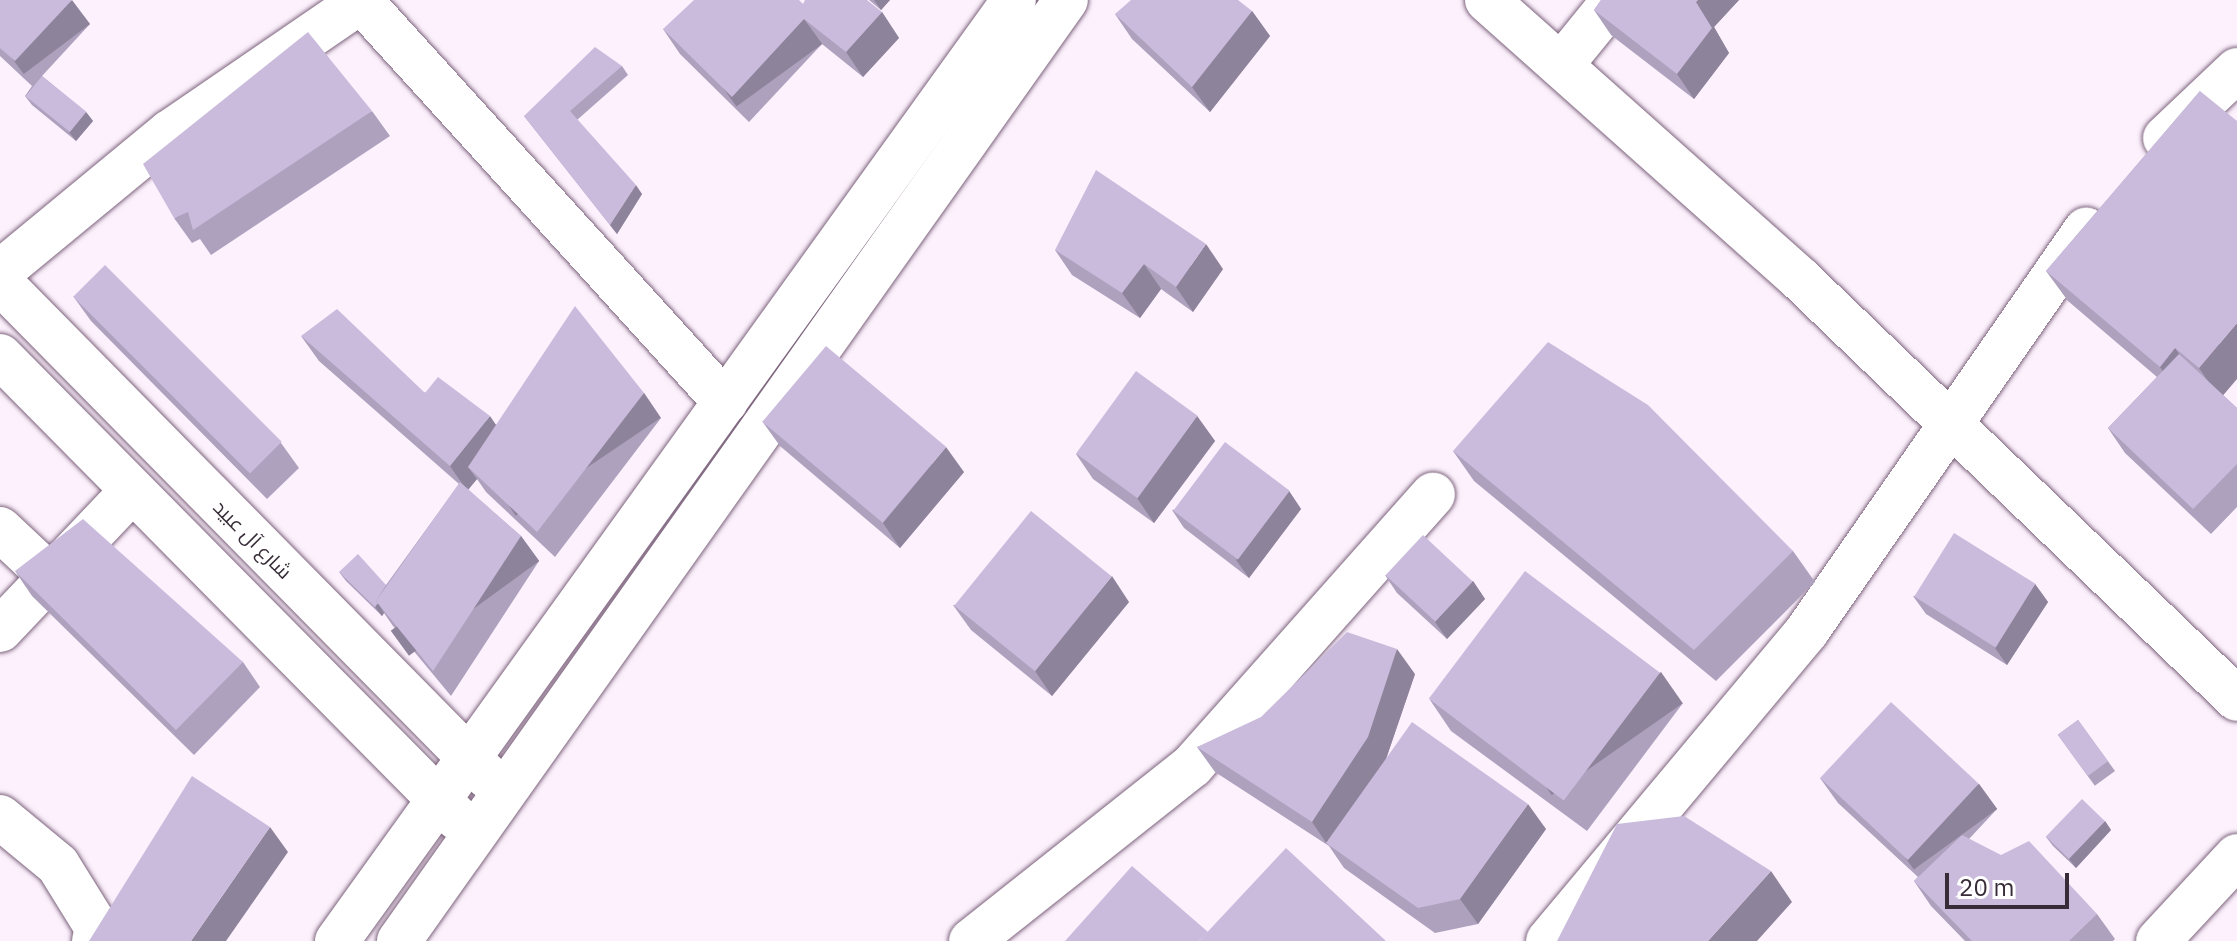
<!DOCTYPE html>
<html>
<head>
<meta charset="utf-8">
<style>
	body { margin:0 }
	#map { position:relative; width:2237px; height:941px; overflow:hidden; background:#fdf1fd; font-family:"IBM Plex Sans",Cairo,sans-serif }
	div>[style] { position:absolute }
	[style*='--x'] { left:calc(var(--x)*1px); top:calc(var(--y)*1px); width:calc(var(--w)*1px); rotate:calc(var(--a)*1deg) }
	.roads { filter:drop-shadow(0 0 2px #7c637c) drop-shadow(0 0 2px #7c637c) }
	.minor>* { height:44px; margin:-22px; padding:0 22px; transform-origin:22px; border-radius:22px; background:#fff }
	.wall>* { inset:0; background:#aea1be; transform-origin:0 0 }
	.shaded-wall>* { inset:0; background:#8d839b; transform-origin:0 0 }
	.building>* { inset:0; background:#cabbdd; transform-origin:0 0 }
	span { translate:-50% -50%; white-space:nowrap; text-align:center; line-height:1.15; -webkit-text-stroke:6px #fff; paint-order:stroke }
	.street-label { font-size:20px; color:#372c37 }
	.scale { position:absolute; left:1945px; top:873px; width:124px; height:36px; box-sizing:border-box; border:4px solid #372c37; border-top:0; padding-left:10px; font-size:24px; line-height:28px; white-space:nowrap; color:#372c37; -webkit-text-stroke:6px #fff; paint-order:stroke }
</style>
</head>
<body>
<div id="map">
	<div class="roads">
		<div class="minor">
			<div style="--x:1487;--y:0;--w:419;--a:41.7"></div>
			<div style="--x:1800;--y:279;--w:606;--a:43.86"></div>
			<div style="--x:361;--y:1;--w:542;--a:47.77"></div>
			<div style="--x:1562;--y:64;--w:82;--a:-50.9"></div>
			<div style="--x:2165;--y:138;--w:99;--a:-43.4"></div>
			<div style="--x:0;--y:272;--w:220;--a:-39.5"></div>
			<div style="--x:170;--y:132;--w:234;--a:-34.4"></div>
			<div style="--x:0;--y:282;--w:695;--a:45.41"></div>
			<div style="--x:0;--y:356;--w:650;--a:45.31"></div>
			<div style="--x:0;--y:529;--w:69;--a:43.2"></div>
			<div style="--x:0;--y:630;--w:192;--a:-46.5"></div>
			<div style="--x:0;--y:817;--w:75;--a:39.6"></div>
			<div style="--x:58;--y:865;--w:74;--a:58.2"></div>
			<div style="--x:97;--y:928;--w:13;--a:103"></div>
			<div style="--x:337;--y:941;--w:1159;--a:-54.27"></div>
			<div style="--x:399;--y:941;--w:1153;--a:-54.67"></div>
			<div style="--x:971;--y:941;--w:282;--a:-38.4"></div>
			<div style="--x:1192;--y:766;--w:363;--a:-48.4"></div>
			<div style="--x:1548;--y:941;--w:404;--a:-50.1"></div>
			<div style="--x:1807;--y:631;--w:489;--a:-55.2"></div>
			<div style="--x:2158;--y:941;--w:116;--a:-47.1"></div>
		</div>
	</div>
	<div class="wall">
		<div style="clip-path:polygon(0 0,90px 24px,42px 76px,86px 112px,93px 121px,76px 141px,32px 105px,25px 96px,32px 86px,0 56px)"></div>
		<div style="clip-path:polygon(869px 0,890px 0,881px 10px)"></div>
		<div style="clip-path:polygon(1601px 0,1739px 0,1714px 27px,1729px 53px,1694px 99px,1611px 35px,1594px 10px)"></div>
		<div style="clip-path:polygon(803px 4px,882px 12px,899px 38px,863px 77px,822px 44px,749px 122px,680px 54px,663px 29px)"></div>
		<div style="clip-path:polygon(1252px 11px,1270px 36px,1210px 112px,1132px 39px,1115px 14px)"></div>
		<div style="clip-path:polygon(622px 66px,628px 75px,577px 120px,642px 194px,617px 234px,524px 116px)"></div>
		<div style="clip-path:polygon(2200px 91px,2223px 395px,2237px 408px,2237px 507px,2211px 534px,2125px 453px,2108px 428px,2157px 377px,2068px 301px,2046px 271px)"></div>
		<div style="clip-path:polygon(372px 111px,390px 136px,211px 255px,200px 239px,192px 243px,174px 218px)"></div>
		<div style="clip-path:polygon(1055px 250px,1223px 269px,1193px 312px,1161px 289px,1140px 318px,1072px 275px)"></div>
		<div style="clip-path:polygon(73px 296px,281px 443px,299px 468px,267px 499px,91px 321px)"></div>
		<div style="clip-path:polygon(301px 336px,496px 425px,644px 393px,661px 418px,555px 557px,486px 492px,477px 479px,468px 490px,521px 536px,539px 561px,451px 696px,393px 626px,384px 613px,382px 616px,346px 581px,339px 572px,386px 585px,459px 484px,319px 361px)"></div>
		<div style="clip-path:polygon(1197px 416px,1215px 441px,1154px 523px,1093px 479px,1076px 454px)"></div>
		<div style="clip-path:polygon(762px 421px,964px 472px,900px 548px,780px 446px)"></div>
		<div style="clip-path:polygon(1453px 451px,1793px 551px,1815px 582px,1716px 681px,1474px 481px)"></div>
		<div style="clip-path:polygon(1289px 491px,1301px 509px,1249px 578px,1184px 528px,1172px 510px)"></div>
		<div style="clip-path:polygon(15px 571px,243px 662px,260px 687px,194px 755px,32px 596px)"></div>
		<div style="clip-path:polygon(1385px 575px,1473px 581px,1485px 599px,1447px 639px,1397px 593px)"></div>
		<div style="clip-path:polygon(2035px 584px,2048px 602px,2007px 665px,1926px 614px,1913px 596px)"></div>
		<div style="clip-path:polygon(1129px 602px,1052px 696px,971px 630px,953px 605px)"></div>
		<div style="clip-path:polygon(1415px 674px,1386px 759px,1546px 829px,1478px 924px,1435px 933px,1344px 868px,1329px 846px,1215px 772px,1197px 747px)"></div>
		<div style="clip-path:polygon(1430px 700px,1683px 703px,1587px 831px,1451px 731px)"></div>
		<div style="left:2078px;top:720px;width:63px;height:25px;rotate:54deg"></div>
		<div style="clip-path:polygon(1820px 778px,1979px 784px,1997px 809px,1969px 839px,2097px 914px,2115px 939px,2113px 941px,1965px 941px,1931px 906px,1914px 881px,1918px 877px,1838px 803px)"></div>
		<div style="clip-path:polygon(2105px 821px,2111px 830px,2076px 868px,2053px 846px,2046px 837px)"></div>
	</div>
	<div class="shaded-wall">
		<div style="left:72px;top:0;width:30px;height:83px;rotate:53deg"></div>
		<div style="clip-path:polygon(874px 0,890px 0,881px 10px)"></div>
		<div style="clip-path:polygon(1698px 0,1739px 0,1714px 27px,1729px 53px,1694px 99px,1677px 74px,1696px 2px)"></div>
		<div style="clip-path:polygon(1252px 11px,1270px 36px,1210px 112px,1192px 87px)"></div>
		<div style="clip-path:polygon(882px 12px,899px 38px,863px 77px,846px 52px)"></div>
		<div style="left:804px;top:19px;width:31px;height:106px;rotate:54deg"></div>
		<div style="clip-path:polygon(86px 112px,93px 121px,76px 141px,69px 132px)"></div>
		<div style="clip-path:polygon(636px 185px,642px 194px,617px 234px,610px 225px)"></div>
		<div style="clip-path:polygon(1206px 244px,1223px 269px,1193px 312px,1176px 287px)"></div>
		<div style="clip-path:polygon(1144px 264px,1161px 289px,1140px 318px,1122px 293px)"></div>
		<div style="clip-path:polygon(2237px 323px,2237px 379px,2220px 399px,2199px 368px)"></div>
		<div style="clip-path:polygon(2175px 348px,2197px 379px,2181px 398px,2160px 367px)"></div>
		<div style="left:644px;top:393px;width:30px;height:175px;rotate:56deg"></div>
		<div style="clip-path:polygon(490px 416px,507px 441px,468px 467px,477px 479px,467px 491px,450px 466px)"></div>
		<div style="clip-path:polygon(1197px 416px,1215px 441px,1154px 523px,1137px 498px)"></div>
		<div style="clip-path:polygon(946px 447px,964px 472px,900px 548px,883px 523px)"></div>
		<div style="clip-path:polygon(1289px 491px,1301px 509px,1249px 578px,1236px 560px)"></div>
		<div style="left:521px;top:536px;width:31px;height:161px;rotate:54deg"></div>
		<div style="clip-path:polygon(1112px 576px,1129px 602px,1052px 696px,1035px 671px)"></div>
		<div style="clip-path:polygon(1473px 581px,1485px 599px,1447px 639px,1435px 622px)"></div>
		<div style="clip-path:polygon(2035px 584px,2048px 602px,2007px 665px,1995px 648px)"></div>
		<div style="clip-path:polygon(378px 603px,384px 613px,382px 616px,375px 607px)"></div>
		<div style="clip-path:polygon(1397px 649px,1415px 674px,1385px 762px,1327px 844px,1312px 822px)"></div>
		<div style="left:1661px;top:672px;width:38px;height:160px;rotate:55deg"></div>
		<div style="left:1979px;top:784px;width:31px;height:103px;rotate:54deg"></div>
		<div style="clip-path:polygon(1528px 804px,1546px 829px,1478px 924px,1460px 899px)"></div>
		<div style="clip-path:polygon(2105px 821px,2111px 830px,2076px 868px,2069px 859px)"></div>
		<div style="clip-path:polygon(270px 827px,288px 852px,226px 941px,191px 941px)"></div>
		<div style="clip-path:polygon(1771px 871px,1792px 902px,1757px 941px,1708px 941px)"></div>
	</div>
	<div class="building">
		<div style="clip-path:polygon(0 0,72px 0,15px 61px,0 48px)"></div>
		<div style="clip-path:polygon(694px 0,799px 0,803px 4px,805px 0,867px 0,882px 12px,846px 52px,804px 19px,732px 97px,663px 29px)"></div>
		<div style="clip-path:polygon(1131px 0,1238px 0,1252px 11px,1192px 87px,1115px 14px)"></div>
		<div style="clip-path:polygon(1601px 0,1698px 0,1696px 2px,1712px 28px,1677px 74px,1594px 10px)"></div>
		<div style="clip-path:polygon(308px 32px,372px 111px,193px 230px,188px 212px,174px 218px,143px 164px)"></div>
		<div style="clip-path:polygon(595px 47px,622px 66px,570px 111px,636px 185px,610px 225px,524px 116px)"></div>
		<div style="left:42px;top:76px;width:57px;height:26px;rotate:39deg"></div>
		<div style="clip-path:polygon(2200px 91px,2237px 121px,2237px 323px,2199px 368px,2175px 348px,2160px 367px,2046px 271px)"></div>
		<div style="clip-path:polygon(1096px 170px,1206px 244px,1176px 287px,1144px 264px,1122px 293px,1055px 250px)"></div>
		<div style="left:105px;top:265px;width:250px;height:45px;rotate:45deg"></div>
		<div style="clip-path:polygon(575px 306px,644px 393px,537px 532px,468px 467px)"></div>
		<div style="clip-path:polygon(337px 309px,425px 393px,438px 377px,490px 416px,450px 466px,301px 336px)"></div>
		<div style="clip-path:polygon(1548px 342px,1648px 405px,1793px 551px,1694px 650px,1453px 451px)"></div>
		<div style="left:826px;top:346px;width:157px;height:99px;rotate:40deg"></div>
		<div style="clip-path:polygon(2179px 354px,2237px 408px,2237px 464px,2193px 509px,2108px 428px)"></div>
		<div style="left:1136px;top:371px;width:76px;height:102px;rotate:36deg"></div>
		<div style="left:1225px;top:442px;width:81px;height:86px;rotate:37deg"></div>
		<div style="clip-path:polygon(460px 482px,521px 536px,433px 671px,376px 601px)"></div>
		<div style="left:1031px;top:511px;width:104px;height:122px;rotate:39deg"></div>
		<div style="clip-path:polygon(83px 519px,243px 662px,176px 730px,15px 571px)"></div>
		<div style="left:1954px;top:533px;width:96px;height:75px;rotate:32deg"></div>
		<div style="left:1423px;top:535px;width:68px;height:55px;rotate:43deg"></div>
		<div style="clip-path:polygon(358px 554px,386px 585px,376px 601px,378px 603px,375px 607px,339px 572px)"></div>
		<div style="left:1525px;top:571px;width:169px;height:160px;rotate:37deg"></div>
		<div style="clip-path:polygon(1347px 632px,1397px 649px,1368px 737px,1312px 822px,1197px 747px,1261px 717px)"></div>
		<div style="left:1891px;top:702px;width:120px;height:104px;rotate:43deg"></div>
		<div style="left:2078px;top:720px;width:51px;height:25px;rotate:54deg"></div>
		<div style="clip-path:polygon(1412px 722px,1528px 804px,1460px 899px,1418px 908px,1326px 843px)"></div>
		<div style="clip-path:polygon(192px 776px,270px 827px,191px 941px,89px 941px)"></div>
		<div style="left:2082px;top:799px;width:32px;height:52px;rotate:44deg"></div>
		<div style="clip-path:polygon(1684px 816px,1771px 871px,1708px 941px,1557px 941px,1617px 824px)"></div>
		<div style="clip-path:polygon(1962px 835px,2001px 855px,2029px 841px,2097px 914px,2069px 941px,1972px 941px,1914px 881px)"></div>
		<div style="clip-path:polygon(1286px 848px,1386px 941px,1199px 941px)"></div>
		<div style="clip-path:polygon(1132px 866px,1208px 932px,1199px 941px,1065px 941px)"></div>
	</div>
	<div class="street-label">
		<span style="left:253px;top:539px;rotate:45deg">شارع آل عبيد</span>
	</div>
	<div class="scale">20 m</div>
</div>
</body>
</html>
